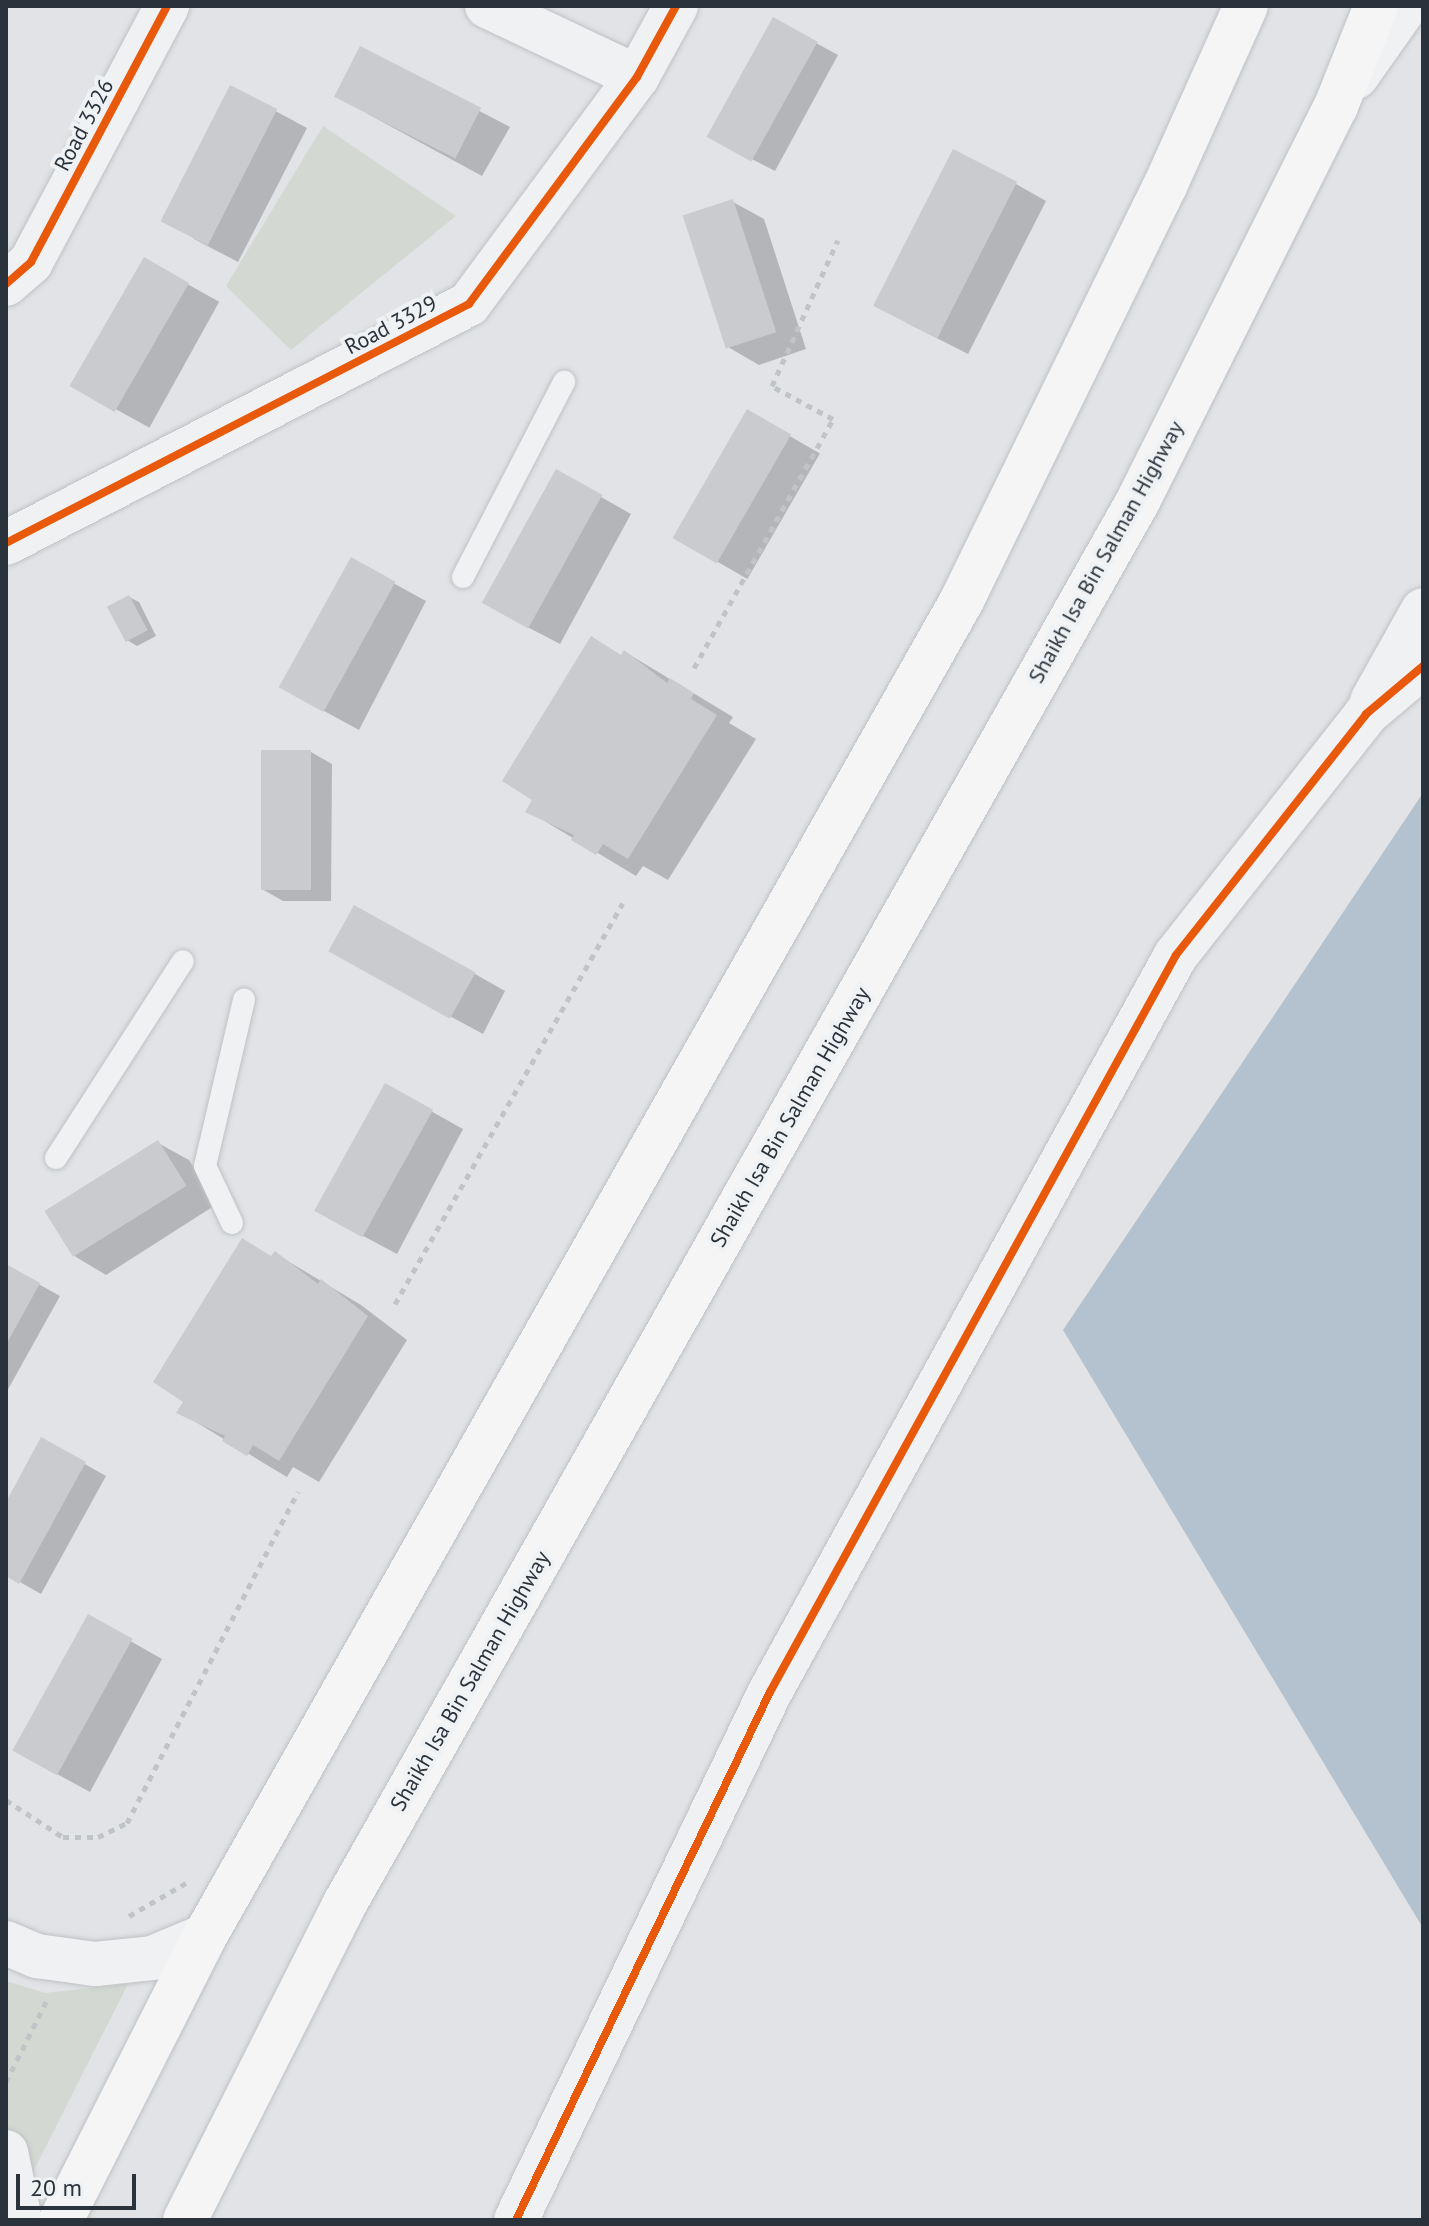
<!DOCTYPE html>
<html>
<head>
<meta charset="utf-8">
<style>
	body { margin:0 }
	#map { position:relative; width:1429px; height:2226px; overflow:hidden; background:#e1e3e6; font-family:"PT Sans",sans-serif }
	div>[style] { position:absolute }
	[style*='--x'] { left:calc(var(--x)*1px); top:calc(var(--y)*1px); width:calc(var(--w)*1px); rotate:calc(var(--a)*1deg) }
	.green>* { inset:0; background:#d3d9d2 }
	.water>* { inset:0; background:#b3c2ce }
	.shadow>* { inset:0; background:#0003; transform-origin:0 0 }
	.building>* { inset:0; background:#c9cbce; transform-origin:0 0 }
	.path>* { height:5px; margin-top:-2.5px; transform-origin:0; background:repeating-linear-gradient(90deg,#c1c4c6 0 6px,transparent 0 12px) }
	.roads { filter:drop-shadow(0 0 2px #bfc1c4) drop-shadow(0 0 2px #bfc1c4) }
	.service>* { height:22px; margin:-11px; padding:0 11px; transform-origin:11px; border-radius:11px; background:#f0f1f3 }
	.minor>* { height:44px; margin:-22px; padding:0 22px; transform-origin:22px; border-radius:22px; background:#f0f1f3 }
	.tertiary>* { height:44px; margin:-22px; padding:0 22px; transform-origin:22px; border-radius:22px; background:#f0f1f3 }
	.motorway>* { height:44px; margin:-22px; padding:0 22px; transform-origin:22px; border-radius:22px; background:#f5f5f6 }
	.cycleway>* { height:8px; margin:-4px; padding:0 4px; transform-origin:4px; border-radius:4px; background:#e8590c }
	span { translate:-50% -50%; white-space:nowrap; text-align:center; line-height:1.15; -webkit-text-stroke:8px #eff2f5; paint-order:stroke }
	.street-label { font-size:22px; color:#2a333c }
	.frame { position:absolute; inset:0; border:8px solid #2a333c; pointer-events:none }
	.scale { position:absolute; left:16px; top:2174px; width:120px; height:36px; box-sizing:border-box; border:4px solid #2a333c; border-top:0; padding-left:10px; font-size:24px; line-height:28px; white-space:nowrap; color:#2a333c; -webkit-text-stroke:6px #eff2f5; paint-order:stroke }
</style>
</head>
<body>
<div id="map">
	<div class="green">
		<div style="clip-path:polygon(323px 126px,456px 216px,291px 350px,226px 286px)"></div>
		<div style="clip-path:polygon(6px 1981px,45px 1993px,128px 1984px,24px 2190px,6px 2148px)"></div>
	</div>
	<div class="water">
		<div style="clip-path:polygon(1423px 793px,1423px 1928px,1063px 1330px)"></div>
	</div>
	<div class="shadow">
		<div style="clip-path:polygon(774px 20px,838px 55px,775px 171px,732px 149px)"></div>
		<div style="clip-path:polygon(361px 49px,510px 127px,482px 176px,366px 113px)"></div>
		<div style="clip-path:polygon(231px 87px,307px 128px,238px 262px,194px 239px)"></div>
		<div style="clip-path:polygon(1016px 184px,1046px 201px,968px 354px,905px 322px)"></div>
		<div style="clip-path:polygon(733px 202px,764px 219px,806px 349px,759px 365px,728px 347px)"></div>
		<div style="left:144px;top:260px;width:86px;height:144px;rotate:29deg"></div>
		<div style="left:748px;top:412px;width:83px;height:145px;rotate:30deg"></div>
		<div style="clip-path:polygon(557px 472px,631px 514px,560px 644px,516px 621px)"></div>
		<div style="clip-path:polygon(351px 560px,426px 601px,359px 730px,315px 706px)"></div>
		<div style="clip-path:polygon(129px 597px,139px 602px,156px 636px,137px 646px,127px 640px)"></div>
		<div style="clip-path:polygon(625px 652px,733px 717px,729px 723px,756px 739px,668px 880px,643px 866px,636px 876px,528px 811px)"></div>
		<div style="clip-path:polygon(311px 752px,332px 764px,331px 901px,283px 901px,262px 889px)"></div>
		<div style="clip-path:polygon(363px 969px,475px 974px,505px 991px,483px 1034px)"></div>
		<div style="clip-path:polygon(386px 1086px,463px 1129px,397px 1254px,350px 1229px)"></div>
		<div style="clip-path:polygon(158px 1143px,189px 1160px,217px 1204px,106px 1275px,76px 1257px,48px 1213px)"></div>
		<div style="clip-path:polygon(276px 1254px,361px 1305px,407px 1340px,319px 1482px,293px 1467px,287px 1477px,179px 1412px)"></div>
		<div style="clip-path:polygon(6px 1266px,60px 1296px,6px 1393px)"></div>
		<div style="clip-path:polygon(42px 1440px,106px 1476px,41px 1594px,6px 1574px,6px 1506px)"></div>
		<div style="clip-path:polygon(88px 1617px,162px 1659px,90px 1792px,46px 1768px)"></div>
	</div>
	<div class="building">
		<div style="left:773px;top:17px;width:51px;height:137px;rotate:29deg"></div>
		<div style="left:360px;top:46px;width:136px;height:57px;rotate:27deg"></div>
		<div style="left:230px;top:85px;width:53px;height:153px;rotate:27deg"></div>
		<div style="left:953px;top:149px;width:72px;height:176px;rotate:27deg"></div>
		<div style="left:733px;top:199px;width:140px;height:53px;rotate:72deg"></div>
		<div style="left:144px;top:257px;width:52px;height:149px;rotate:30deg"></div>
		<div style="left:747px;top:409px;width:51px;height:149px;rotate:30deg"></div>
		<div style="left:556px;top:469px;width:53px;height:153px;rotate:29deg"></div>
		<div style="left:351px;top:557px;width:51px;height:149px;rotate:29deg"></div>
		<div style="left:129px;top:595px;width:40px;height:25px;rotate:62deg"></div>
		<div style="clip-path:polygon(591px 636px,621px 655px,624px 650px,667px 683px,670px 678px,694px 693px,691px 699px,717px 715px,628px 859px,603px 844px,596px 855px,571px 840px,574px 835px,525px 812px,532px 800px,502px 781px)"></div>
		<div style="left:261px;top:750px;width:50px;height:140px"></div>
		<div style="left:354px;top:905px;width:139px;height:53px;rotate:29deg"></div>
		<div style="left:385px;top:1083px;width:55px;height:146px;rotate:29deg"></div>
		<div style="left:158px;top:1140px;width:54px;height:134px;rotate:58deg"></div>
		<div style="clip-path:polygon(242px 1238px,271px 1256px,275px 1251px,318px 1284px,321px 1279px,368px 1316px,279px 1461px,253px 1445px,247px 1456px,222px 1441px,225px 1436px,176px 1413px,183px 1402px,153px 1382px)"></div>
		<div style="clip-path:polygon(6px 1264px,40px 1283px,6px 1345px)"></div>
		<div style="clip-path:polygon(41px 1437px,86px 1462px,19px 1584px,6px 1576px,6px 1502px)"></div>
		<div style="left:88px;top:1614px;width:51px;height:156px;rotate:29deg"></div>
	</div>
	<div class="path">
		<div style="--x:694;--y:668;--w:285;--a:-60.8"></div>
		<div style="--x:833;--y:419;--w:69;--a:-151.6"></div>
		<div style="--x:772;--y:386;--w:160;--a:-65.7"></div>
		<div style="--x:395;--y:1304;--w:461;--a:-60.4"></div>
		<div style="--x:6;--y:1800;--w:68;--a:33"></div>
		<div style="--x:63;--y:1837;--w:35;--a:0"></div>
		<div style="--x:98;--y:1837;--w:32;--a:-26"></div>
		<div style="--x:127;--y:1823;--w:373;--a:-62.7"></div>
		<div style="--x:129;--y:1916;--w:66;--a:-30.1"></div>
		<div style="--x:6;--y:2082;--w:92;--a:-63.4"></div>
	</div>
	<div class="roads">
		<div class="service">
			<div style="--x:463;--y:577;--w:220;--a:-62.6"></div>
			<div style="--x:56;--y:1158;--w:234;--a:-57.2"></div>
			<div style="--x:232;--y:1223;--w:63;--a:-115.3"></div>
			<div style="--x:205;--y:1166;--w:171;--a:-76.8"></div>
		</div>
		<div class="minor">
			<div style="--x:487;--y:6;--w:166;--a:25.3"></div>
			<div style="--x:1356;--y:77;--w:87;--a:-54.8"></div>
			<div style="--x:6;--y:284;--w:33;--a:-41"></div>
			<div style="--x:31;--y:262;--w:290;--a:-62"></div>
			<div style="--x:6;--y:543;--w:521;--a:-27.3"></div>
			<div style="--x:469;--y:304;--w:282;--a:-53.5"></div>
			<div style="--x:637;--y:77;--w:81;--a:-61.2"></div>
			<div style="--x:1372;--y:701;--w:104;--a:-60.7"></div>
			<div style="--x:516;--y:2220;--w:586;--a:-64.31"></div>
			<div style="--x:770;--y:1692;--w:841;--a:-61.15"></div>
			<div style="--x:1176;--y:955;--w:307;--a:-51.7"></div>
			<div style="--x:1366;--y:714;--w:75;--a:-40.1"></div>
		</div>
		<div class="tertiary">
			<div style="--x:6;--y:1943;--w:34;--a:23"></div>
			<div style="--x:37;--y:1956;--w:59;--a:7.9"></div>
			<div style="--x:95;--y:1964;--w:57;--a:-6"></div>
			<div style="--x:152;--y:1958;--w:57;--a:-22.5"></div>
			<div style="--x:6;--y:2152;--w:69;--a:78.4"></div>
		</div>
		<div class="motorway">
			<div style="--x:61;--y:2220;--w:318;--a:-63.1"></div>
			<div style="--x:205;--y:1936;--w:1536;--a:-60.46"></div>
			<div style="--x:962;--y:600;--w:461;--a:-63.9"></div>
			<div style="--x:1165;--y:186;--w:197;--a:-65.8"></div>
			<div style="--x:185;--y:2220;--w:353;--a:-63.2"></div>
			<div style="--x:344;--y:1905;--w:1613;--a:-60.51"></div>
			<div style="--x:1138;--y:501;--w:442;--a:-63.4"></div>
			<div style="--x:1336;--y:106;--w:108;--a:-68.2"></div>
		</div>
	</div>
	<div class="cycleway">
		<div style="--x:6;--y:284;--w:33;--a:-41"></div>
		<div style="--x:31;--y:262;--w:290;--a:-62"></div>
		<div style="--x:6;--y:543;--w:521;--a:-27.3"></div>
		<div style="--x:469;--y:304;--w:282;--a:-53.5"></div>
		<div style="--x:637;--y:77;--w:81;--a:-61.2"></div>
		<div style="--x:516;--y:2220;--w:586;--a:-64.31"></div>
		<div style="--x:770;--y:1692;--w:841;--a:-61.15"></div>
		<div style="--x:1176;--y:955;--w:307;--a:-51.7"></div>
		<div style="--x:1366;--y:714;--w:75;--a:-40.1"></div>
	</div>
	<div class="street-label">
		<span style="left:84px;top:125px;rotate:-62deg">Road 3326</span>
		<span style="left:391px;top:325px;rotate:-28deg">Road 3329</span>
		<span style="left:1106px;top:552px;rotate:-61deg">Shaikh Isa Bin Salman Highway</span>
		<span style="left:790px;top:1117px;rotate:-60deg">Shaikh Isa Bin Salman Highway</span>
		<span style="left:470px;top:1681px;rotate:-60deg">Shaikh Isa Bin Salman Highway</span>
	</div>
	<div class="frame"></div>
	<div class="scale">20 m</div>
</div>
</body>
</html>
